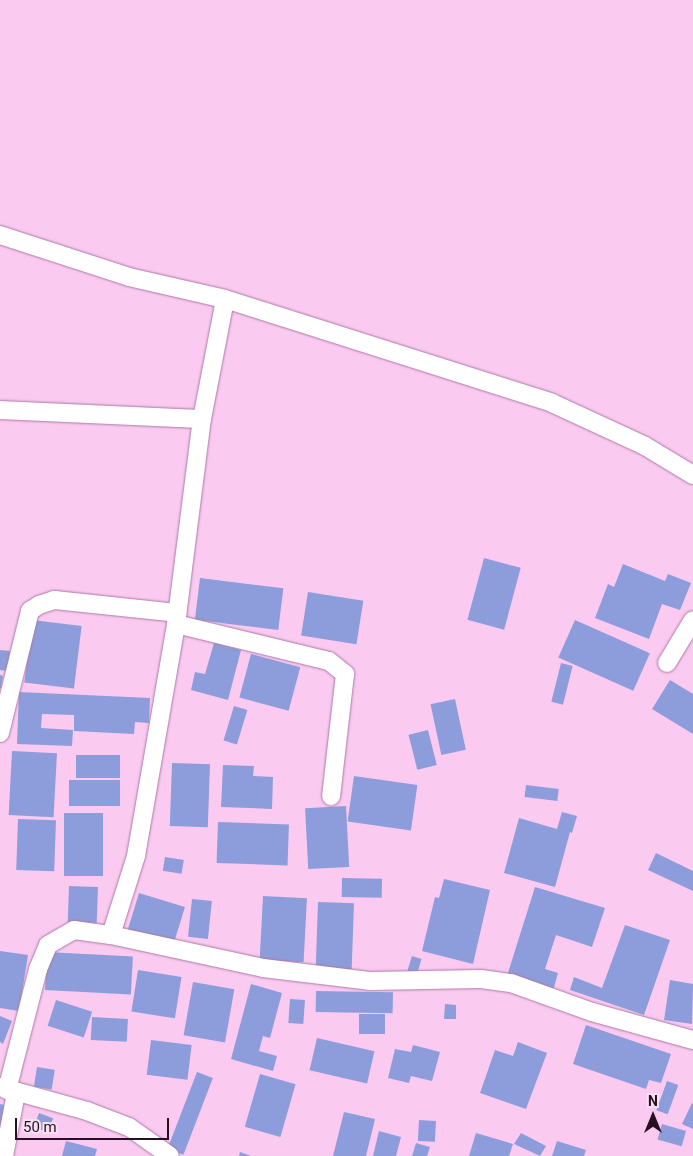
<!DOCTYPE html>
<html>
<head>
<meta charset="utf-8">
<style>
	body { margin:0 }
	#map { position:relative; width:693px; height:1156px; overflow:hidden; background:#facaf1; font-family:Roboto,sans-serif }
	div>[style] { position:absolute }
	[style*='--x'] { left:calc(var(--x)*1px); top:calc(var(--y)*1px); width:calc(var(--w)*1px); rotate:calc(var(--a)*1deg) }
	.building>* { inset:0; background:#8d9ddb; transform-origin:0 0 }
	.roads { filter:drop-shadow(0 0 1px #ae78a5) drop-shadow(0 0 1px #ae78a5) }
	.minor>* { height:18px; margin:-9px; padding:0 9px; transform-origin:9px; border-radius:9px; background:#fff }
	span { translate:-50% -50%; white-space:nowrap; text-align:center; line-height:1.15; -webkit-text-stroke:4px #f8e0f3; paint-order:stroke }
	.north { position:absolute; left:628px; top:1091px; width:50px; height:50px; -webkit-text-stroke:4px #f8e0f3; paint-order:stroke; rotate:0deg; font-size:14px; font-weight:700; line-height:20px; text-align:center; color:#261123 }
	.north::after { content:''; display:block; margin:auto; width:18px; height:22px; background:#261123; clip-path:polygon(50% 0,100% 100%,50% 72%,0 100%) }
	.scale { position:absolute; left:15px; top:1118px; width:154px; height:22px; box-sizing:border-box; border:2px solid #261123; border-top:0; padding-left:6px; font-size:15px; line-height:18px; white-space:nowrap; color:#261123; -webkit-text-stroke:4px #f8e0f3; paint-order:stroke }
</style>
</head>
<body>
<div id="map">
	<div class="building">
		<div style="left:484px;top:558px;width:38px;height:64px;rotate:15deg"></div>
		<div style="clip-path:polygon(623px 564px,665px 581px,668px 574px,691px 583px,680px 610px,662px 604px,649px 639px,595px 618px,608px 584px,614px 587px)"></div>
		<div style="left:200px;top:578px;width:84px;height:42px;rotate:7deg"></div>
		<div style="left:308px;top:592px;width:56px;height:44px;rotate:9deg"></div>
		<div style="left:32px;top:620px;width:50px;height:63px;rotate:7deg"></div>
		<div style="left:575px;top:620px;width:82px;height:41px;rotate:24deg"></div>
		<div style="clip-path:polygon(214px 643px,241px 650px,228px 700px,191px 690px,195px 672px,205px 674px)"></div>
		<div style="clip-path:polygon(0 650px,10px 651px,8px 671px,0 670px)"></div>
		<div style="left:251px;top:654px;width:51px;height:45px;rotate:15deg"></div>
		<div style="left:561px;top:663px;width:12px;height:40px;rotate:14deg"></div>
		<div style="clip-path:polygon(0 675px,3px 676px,1px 688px,0 688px)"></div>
		<div style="clip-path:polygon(670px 680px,693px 694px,693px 734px,652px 709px)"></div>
		<div style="clip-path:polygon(19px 692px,150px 698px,149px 723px,135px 722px,134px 734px,74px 731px,74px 715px,42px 714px,41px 728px,73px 730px,72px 746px,17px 744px)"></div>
		<div style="left:455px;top:699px;width:52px;height:25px;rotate:78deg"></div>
		<div style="left:234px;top:706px;width:14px;height:36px;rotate:17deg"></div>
		<div style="left:428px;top:730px;width:36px;height:20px;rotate:76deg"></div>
		<div style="left:12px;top:751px;width:45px;height:64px;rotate:3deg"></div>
		<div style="left:120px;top:755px;width:23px;height:44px;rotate:90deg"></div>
		<div style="left:172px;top:763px;width:38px;height:63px;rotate:2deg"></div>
		<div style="clip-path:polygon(223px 765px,254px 766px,253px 776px,273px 777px,272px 809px,221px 807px)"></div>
		<div style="left:354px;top:776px;width:64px;height:46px;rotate:8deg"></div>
		<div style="left:120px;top:780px;width:26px;height:51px;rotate:90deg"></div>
		<div style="left:526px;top:785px;width:33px;height:12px;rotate:7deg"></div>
		<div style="left:346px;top:806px;width:61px;height:41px;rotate:87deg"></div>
		<div style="clip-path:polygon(562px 812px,577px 816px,572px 833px,570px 832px,555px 887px,504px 873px,519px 818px,557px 829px)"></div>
		<div style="left:64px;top:813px;width:39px;height:63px"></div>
		<div style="left:18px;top:819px;width:38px;height:51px;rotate:2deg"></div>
		<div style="left:218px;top:822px;width:71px;height:41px;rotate:2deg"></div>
		<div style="clip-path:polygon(656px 853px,693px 871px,693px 891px,648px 870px)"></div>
		<div style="left:165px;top:857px;width:19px;height:14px;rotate:9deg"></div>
		<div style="left:342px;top:878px;width:40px;height:19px;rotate:1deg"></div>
		<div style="clip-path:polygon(444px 879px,490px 890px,473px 964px,422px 951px,435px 897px,439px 898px)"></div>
		<div style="left:69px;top:886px;width:29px;height:36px;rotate:2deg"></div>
		<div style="clip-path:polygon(535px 887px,605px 908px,592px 947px,556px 935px,545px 969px,558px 973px,553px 991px,507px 976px)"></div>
		<div style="left:139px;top:893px;width:48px;height:41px;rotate:17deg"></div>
		<div style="left:263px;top:896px;width:44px;height:64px;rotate:3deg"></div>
		<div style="left:192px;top:899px;width:20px;height:38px;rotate:6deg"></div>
		<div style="left:318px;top:902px;width:36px;height:68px;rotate:2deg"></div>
		<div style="clip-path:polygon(625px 925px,670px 940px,644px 1015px,570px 990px,574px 977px,602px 988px)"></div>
		<div style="clip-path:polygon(0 951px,28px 955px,19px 1011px,0 1008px)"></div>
		<div style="left:47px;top:952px;width:86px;height:38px;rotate:3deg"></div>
		<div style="left:412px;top:956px;width:10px;height:16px;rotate:17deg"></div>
		<div style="left:138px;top:970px;width:44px;height:42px;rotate:9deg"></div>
		<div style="clip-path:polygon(670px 980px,693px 984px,692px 1024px,664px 1020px)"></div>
		<div style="left:193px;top:982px;width:42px;height:54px;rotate:10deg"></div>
		<div style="clip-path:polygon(251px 984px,282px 993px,270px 1038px,263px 1036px,259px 1051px,277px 1056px,273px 1071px,231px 1059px)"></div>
		<div style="left:316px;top:991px;width:77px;height:21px;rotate:1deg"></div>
		<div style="left:290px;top:999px;width:15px;height:24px;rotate:4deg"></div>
		<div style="left:56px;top:1000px;width:38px;height:27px;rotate:18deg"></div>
		<div style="clip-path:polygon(445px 1004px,456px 1005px,456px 1019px,444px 1019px)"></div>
		<div style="left:359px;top:1014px;width:26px;height:20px"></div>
		<div style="clip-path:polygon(0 1016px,12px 1021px,3px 1044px,0 1042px)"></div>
		<div style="left:92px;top:1017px;width:36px;height:23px;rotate:3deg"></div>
		<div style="clip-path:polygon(586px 1025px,671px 1054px,661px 1083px,649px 1080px,646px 1089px,573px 1064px)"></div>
		<div style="left:317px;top:1038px;width:59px;height:33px;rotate:13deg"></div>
		<div style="left:151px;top:1040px;width:41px;height:35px;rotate:7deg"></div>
		<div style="clip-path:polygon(518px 1042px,547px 1053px,526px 1109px,480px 1093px,495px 1050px,513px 1056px)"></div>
		<div style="clip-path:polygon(413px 1045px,440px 1052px,432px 1081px,411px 1076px,409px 1083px,388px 1078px,395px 1049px,411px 1052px)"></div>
		<div style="left:37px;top:1067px;width:18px;height:20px;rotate:9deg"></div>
		<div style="left:197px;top:1072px;width:17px;height:82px;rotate:21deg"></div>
		<div style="left:260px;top:1074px;width:37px;height:55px;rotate:16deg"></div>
		<div style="left:667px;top:1081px;width:12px;height:31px;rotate:20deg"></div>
		<div style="clip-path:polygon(692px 1103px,693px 1104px,693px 1129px,682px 1124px)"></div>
		<div style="clip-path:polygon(0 1104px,4px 1105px,1px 1129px,0 1129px)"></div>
		<div style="clip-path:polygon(344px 1112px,375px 1119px,366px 1156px,333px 1156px)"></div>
		<div style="left:39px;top:1113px;width:15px;height:15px;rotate:20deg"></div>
		<div style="left:419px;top:1120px;width:17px;height:21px;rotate:3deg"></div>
		<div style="left:662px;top:1124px;width:25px;height:16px;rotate:16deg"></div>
		<div style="clip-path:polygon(379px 1131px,401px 1137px,396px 1156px,373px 1156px)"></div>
		<div style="clip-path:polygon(476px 1133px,513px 1144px,509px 1156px,469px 1156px)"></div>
		<div style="clip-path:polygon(521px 1133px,546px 1146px,540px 1156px,514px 1144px)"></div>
		<div style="clip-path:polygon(66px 1141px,97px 1149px,95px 1156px,62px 1156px)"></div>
		<div style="clip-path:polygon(557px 1141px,586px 1150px,584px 1156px,552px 1156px)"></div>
		<div style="clip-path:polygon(416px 1143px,430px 1147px,427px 1156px,412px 1156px)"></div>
		<div style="clip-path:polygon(240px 1152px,251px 1156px,239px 1156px)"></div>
	</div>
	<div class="roads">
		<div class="minor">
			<div style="--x:0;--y:235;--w:136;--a:18"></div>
			<div style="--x:129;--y:277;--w:98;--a:12.9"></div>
			<div style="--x:225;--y:299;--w:343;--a:17.6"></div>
			<div style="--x:552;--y:403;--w:102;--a:24.8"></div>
			<div style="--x:645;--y:446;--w:56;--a:31.1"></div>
			<div style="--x:0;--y:410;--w:202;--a:2.6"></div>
			<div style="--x:176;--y:624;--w:157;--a:13.6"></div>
			<div style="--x:329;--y:661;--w:21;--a:39"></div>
			<div style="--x:345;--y:674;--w:123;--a:96.5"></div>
			<div style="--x:667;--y:663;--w:50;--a:-58.8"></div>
			<div style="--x:0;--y:733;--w:126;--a:-76.2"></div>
			<div style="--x:30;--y:611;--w:11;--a:-34"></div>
			<div style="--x:39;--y:605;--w:16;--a:-18"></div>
			<div style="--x:54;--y:600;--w:124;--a:6"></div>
			<div style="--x:111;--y:935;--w:83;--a:-72.4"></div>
			<div style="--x:136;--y:856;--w:235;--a:-80.2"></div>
			<div style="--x:176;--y:624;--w:207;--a:-82.8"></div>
			<div style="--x:202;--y:419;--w:122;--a:-79.1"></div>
			<div style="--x:0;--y:1087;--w:90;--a:15.4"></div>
			<div style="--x:87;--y:1111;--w:45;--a:20.9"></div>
			<div style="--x:129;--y:1127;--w:50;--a:35.3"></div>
			<div style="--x:7;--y:1090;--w:125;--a:-75.6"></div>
			<div style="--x:38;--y:969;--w:26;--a:-67"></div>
			<div style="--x:48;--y:945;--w:30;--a:-30"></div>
			<div style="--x:74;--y:930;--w:37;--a:8"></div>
			<div style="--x:111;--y:935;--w:156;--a:12.2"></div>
			<div style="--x:263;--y:968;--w:109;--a:6.9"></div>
			<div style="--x:371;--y:981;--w:110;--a:-1"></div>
			<div style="--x:481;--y:979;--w:30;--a:8"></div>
			<div style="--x:511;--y:983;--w:86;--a:19.7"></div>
			<div style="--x:592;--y:1012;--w:105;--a:15.5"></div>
			<div style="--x:4;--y:1156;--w:64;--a:-79.2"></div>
		</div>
	</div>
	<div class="north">N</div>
	<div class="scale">50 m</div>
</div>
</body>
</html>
